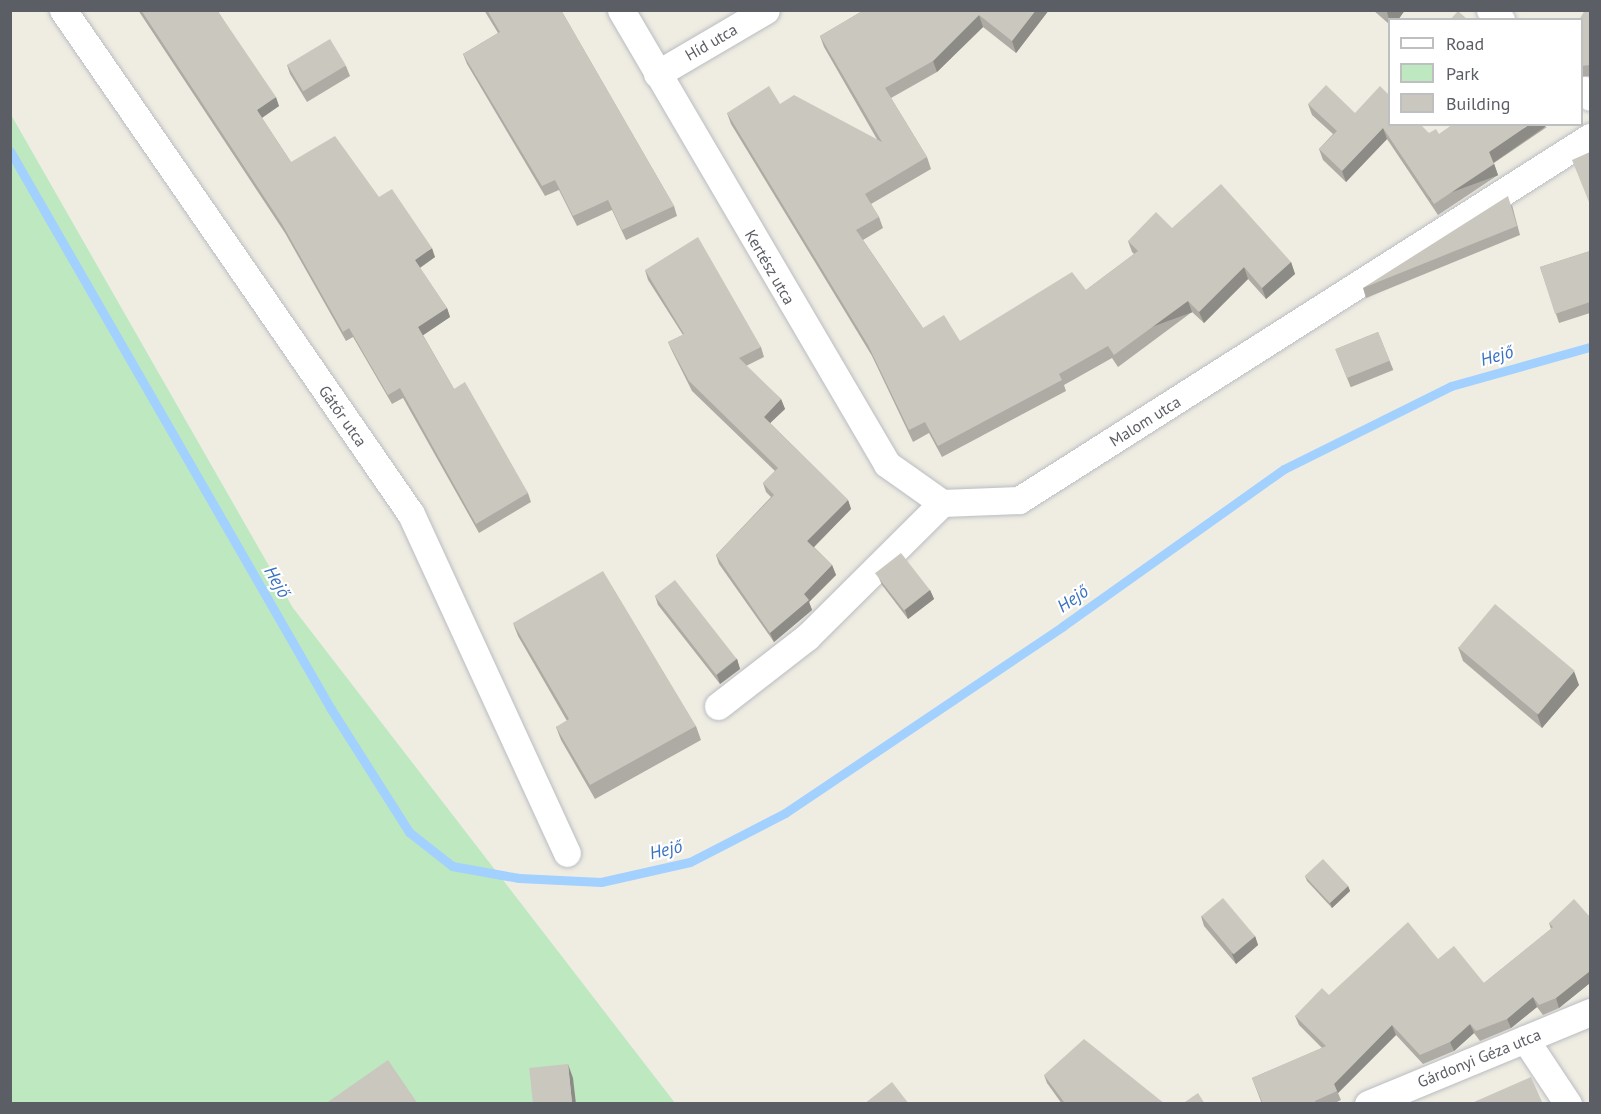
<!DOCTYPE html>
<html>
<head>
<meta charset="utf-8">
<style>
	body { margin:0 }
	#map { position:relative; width:1601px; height:1114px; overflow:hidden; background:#efede2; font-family:"PT Sans",sans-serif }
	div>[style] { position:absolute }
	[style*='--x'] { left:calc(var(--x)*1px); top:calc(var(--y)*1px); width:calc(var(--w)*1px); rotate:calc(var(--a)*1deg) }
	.green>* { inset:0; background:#bde8c0 }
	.stream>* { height:9px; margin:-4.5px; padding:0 4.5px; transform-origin:4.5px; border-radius:4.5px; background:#a2d0ff }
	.roads { filter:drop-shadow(0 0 2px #babcc2) drop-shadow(0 0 2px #babcc2) }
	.minor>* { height:27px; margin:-13.5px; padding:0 13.5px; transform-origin:13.5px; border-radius:13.5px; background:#fff }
	.wall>* { inset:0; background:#aeaba4; transform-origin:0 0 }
	.shaded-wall>* { inset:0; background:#8d8b86; transform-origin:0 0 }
	.building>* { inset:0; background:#cac7bf; transform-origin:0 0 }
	span { translate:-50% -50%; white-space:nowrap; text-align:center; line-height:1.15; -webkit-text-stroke:4.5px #fff; paint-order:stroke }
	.street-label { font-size:16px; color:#5b5e64 }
	.water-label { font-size:18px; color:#3a72c2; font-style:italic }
	.frame { position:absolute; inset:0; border:12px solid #5b5e64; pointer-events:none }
	.legend { position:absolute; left:1388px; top:18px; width:195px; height:108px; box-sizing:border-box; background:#fff; border:2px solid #bdbfc1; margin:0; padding:8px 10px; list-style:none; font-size:18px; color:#5b5e64 }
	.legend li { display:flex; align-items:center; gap:12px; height:30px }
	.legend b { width:30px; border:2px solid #bdbfc1 }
</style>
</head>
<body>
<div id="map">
	<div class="green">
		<div style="clip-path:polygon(10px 113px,293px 608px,675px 1103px,11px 1103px)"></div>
	</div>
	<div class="stream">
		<div style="--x:10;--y:151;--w:644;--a:60.09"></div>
		<div style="--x:331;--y:709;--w:146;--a:57.6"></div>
		<div style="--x:409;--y:832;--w:55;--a:38.3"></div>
		<div style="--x:452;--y:866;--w:68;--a:10.2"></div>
		<div style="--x:519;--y:878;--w:82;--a:2.8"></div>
		<div style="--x:601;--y:882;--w:91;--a:-12.7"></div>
		<div style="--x:690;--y:862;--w:107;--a:-27.3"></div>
		<div style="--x:785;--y:813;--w:335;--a:-33.9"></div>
		<div style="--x:1063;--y:626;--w:271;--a:-35.4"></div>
		<div style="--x:1284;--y:469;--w:186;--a:-26.4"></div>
		<div style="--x:1451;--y:386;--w:144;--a:-15.7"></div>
	</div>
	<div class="roads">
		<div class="minor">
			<div style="--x:63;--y:10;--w:612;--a:55.38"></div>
			<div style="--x:411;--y:514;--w:373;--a:65.3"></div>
			<div style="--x:621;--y:10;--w:526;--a:59.63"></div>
			<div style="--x:887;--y:464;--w:67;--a:35.3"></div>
			<div style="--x:1490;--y:10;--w:15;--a:42"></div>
			<div style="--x:657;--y:74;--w:126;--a:-30.4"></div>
			<div style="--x:1582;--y:89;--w:11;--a:45"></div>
			<div style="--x:718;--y:706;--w:113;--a:-37.8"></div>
			<div style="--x:807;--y:637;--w:190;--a:-44.8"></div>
			<div style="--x:942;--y:503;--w:77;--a:-2.2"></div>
			<div style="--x:1019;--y:500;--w:677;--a:-32.45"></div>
			<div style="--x:1525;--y:1039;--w:78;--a:56.5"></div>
			<div style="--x:1368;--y:1104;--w:240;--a:-22.5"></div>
		</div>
	</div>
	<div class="wall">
		<div style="clip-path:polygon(138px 10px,217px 10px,279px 106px,262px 118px,291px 162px,379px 197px,435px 257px,420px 268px,447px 308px,450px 317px,423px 335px,454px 389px,528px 493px,531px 502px,479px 533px,403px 398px,392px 404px,353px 337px,346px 341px,285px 233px)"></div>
		<div style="clip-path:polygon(484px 10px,561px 10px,674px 206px,677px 216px,626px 240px,612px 210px,577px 226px,559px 190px,545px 196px,467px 64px,463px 54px,498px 33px)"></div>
		<div style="clip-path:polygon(864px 10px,1049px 10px,1016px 53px,983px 27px,937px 72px,891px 98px,927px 157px,931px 169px,871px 204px,879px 217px,883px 228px,863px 240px,923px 328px,960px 341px,1086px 290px,1134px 254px,1132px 252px,1128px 241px,1172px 228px,1291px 262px,1295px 274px,1266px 299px,1248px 279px,1204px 323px,1192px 312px,1118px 367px,1112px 358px,1064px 385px,1066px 391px,942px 457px,929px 433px,913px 442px,872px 356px,731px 124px,727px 113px,780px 104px,878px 141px,824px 47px,820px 36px)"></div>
		<div style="clip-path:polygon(1373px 10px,1405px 10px,1398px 20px,1389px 20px,1389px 24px)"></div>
		<div style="clip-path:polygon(1590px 10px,1590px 76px,1581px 77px,1581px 20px)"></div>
		<div style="clip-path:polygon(287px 65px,346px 66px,350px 76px,307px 102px,290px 74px)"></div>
		<div style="clip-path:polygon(1308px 104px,1355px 113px,1429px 133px,1439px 134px,1547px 127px,1494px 163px,1498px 175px,1438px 215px,1387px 139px,1346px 182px,1323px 160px,1319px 149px,1333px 134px,1312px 115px)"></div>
		<div style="clip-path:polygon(1512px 205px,1520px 235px,1366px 298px,1363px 288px)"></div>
		<div style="clip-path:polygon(1590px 251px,1590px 313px,1559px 323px,1540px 267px)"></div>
		<div style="clip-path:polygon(645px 270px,761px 347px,764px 357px,746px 366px,781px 399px,785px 409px,770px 423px,848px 500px,851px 509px,814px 547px,832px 565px,836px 575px,809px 602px,812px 610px,774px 642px,719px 564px,716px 555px,771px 497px,766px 492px,763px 483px,775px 471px,692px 391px,672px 351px,668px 342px,683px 335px,648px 280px)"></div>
		<div style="left:1378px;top:332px;width:41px;height:46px;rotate:68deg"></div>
		<div style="clip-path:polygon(878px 576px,930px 590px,934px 599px,908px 619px,882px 585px)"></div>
		<div style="clip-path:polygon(655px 596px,737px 659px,740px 669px,720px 684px,658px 605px)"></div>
		<div style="clip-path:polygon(513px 623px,696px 726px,701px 740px,595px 799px,561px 740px,556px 727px,567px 721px,518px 636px)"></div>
		<div style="clip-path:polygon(1458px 647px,1579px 685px,1542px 728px,1463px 661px)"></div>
		<div style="clip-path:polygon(1305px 876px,1348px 886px,1350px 891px,1332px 908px,1307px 881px)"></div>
		<div style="clip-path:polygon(1201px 916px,1255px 936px,1258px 945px,1236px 964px,1204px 926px)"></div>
		<div style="clip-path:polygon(1590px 917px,1590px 983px,1559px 1008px,1543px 1015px,1537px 1007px,1511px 1028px,1480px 1041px,1474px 1033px,1454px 1051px,1423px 1064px,1396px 1035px,1338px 1093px,1341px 1100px,1333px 1104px,1262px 1104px,1252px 1078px,1322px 1048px,1299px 1025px,1295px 1016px,1329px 995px,1438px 959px,1484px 983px,1551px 929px,1549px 923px)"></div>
		<div style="clip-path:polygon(1044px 1075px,1165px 1104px,1062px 1104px,1047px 1083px)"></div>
	</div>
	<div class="shaded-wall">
		<div style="clip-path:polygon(1036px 10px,1049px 10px,1016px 53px,1012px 41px)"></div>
		<div style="clip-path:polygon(1389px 10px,1405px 10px,1398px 20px,1389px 20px,1387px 12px)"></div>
		<div style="clip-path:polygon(979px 15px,983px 27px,937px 72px,933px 61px)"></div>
		<div style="clip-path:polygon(276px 97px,279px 106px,260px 119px,257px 110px)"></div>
		<div style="clip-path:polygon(1530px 124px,1549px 124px,1493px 163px,1489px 152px)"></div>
		<div style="clip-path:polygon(1383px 128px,1387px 139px,1346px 182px,1342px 171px)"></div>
		<div style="left:1494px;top:164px;width:12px;height:72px;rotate:70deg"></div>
		<div style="clip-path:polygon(432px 248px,435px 257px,418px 269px,415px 260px)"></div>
		<div style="clip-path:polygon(1291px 262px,1295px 274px,1266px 299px,1262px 288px)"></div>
		<div style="clip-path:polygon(1244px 267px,1248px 279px,1204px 323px,1199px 312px)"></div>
		<div style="left:1188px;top:301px;width:12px;height:92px;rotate:70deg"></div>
		<div style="clip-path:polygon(447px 308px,450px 317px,422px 336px,418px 327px)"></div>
		<div style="clip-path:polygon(781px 399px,785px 409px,767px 426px,764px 417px)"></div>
		<div style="clip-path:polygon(848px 500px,851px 509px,811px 550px,807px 541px)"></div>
		<div style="clip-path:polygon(832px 565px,836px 575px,809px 602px,812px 610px,774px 642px,770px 633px,804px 594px)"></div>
		<div style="clip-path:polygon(930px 590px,934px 599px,908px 619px,905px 610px)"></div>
		<div style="clip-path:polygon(737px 659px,740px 669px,720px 684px,717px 675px)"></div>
		<div style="clip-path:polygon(1574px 671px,1579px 685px,1542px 728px,1537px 714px)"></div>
		<div style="clip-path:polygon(1348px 886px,1350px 891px,1332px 908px,1330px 903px)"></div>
		<div style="clip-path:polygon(1255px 936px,1258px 945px,1236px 964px,1232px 954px)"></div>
		<div style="clip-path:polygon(1590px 971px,1590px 983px,1559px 1008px,1556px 998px)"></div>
		<div style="clip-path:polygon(1533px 997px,1537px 1007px,1511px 1028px,1507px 1019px)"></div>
		<div style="clip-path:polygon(1470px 1024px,1474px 1033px,1454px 1051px,1450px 1042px)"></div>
		<div style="clip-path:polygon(1392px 1025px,1396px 1035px,1338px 1093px,1334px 1084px)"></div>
		<div style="clip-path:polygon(568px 1064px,573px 1078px,576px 1104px,572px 1104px)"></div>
	</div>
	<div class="building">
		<div style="clip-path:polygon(141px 10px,217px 10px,276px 97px,257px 110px,291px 162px,335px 136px,379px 197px,392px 189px,432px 248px,415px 260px,447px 308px,418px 327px,454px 389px,465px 382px,528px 493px,476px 524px,400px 388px,388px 395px,349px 328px,343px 332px,282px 224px)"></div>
		<div style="clip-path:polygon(487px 10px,561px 10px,674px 206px,622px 230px,608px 200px,573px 216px,555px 180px,542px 186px,463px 54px,500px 32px)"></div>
		<div style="clip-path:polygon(864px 10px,1036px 10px,1012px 41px,979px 15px,933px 61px,885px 88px,927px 157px,865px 194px,879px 217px,856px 230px,923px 328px,944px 315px,960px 341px,1072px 272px,1086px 290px,1138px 251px,1128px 241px,1156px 212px,1172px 228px,1221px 184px,1291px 262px,1262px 288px,1244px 267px,1199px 312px,1188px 301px,1114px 355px,1108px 346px,1059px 374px,1062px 380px,938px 446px,925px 422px,909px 430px,868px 345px,727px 113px,769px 86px,780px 104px,794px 95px,882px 142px,820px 36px)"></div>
		<div style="clip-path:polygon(1585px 10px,1590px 10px,1590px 65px,1581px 66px,1581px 20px,1579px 20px)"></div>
		<div style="clip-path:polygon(1458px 11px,1468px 20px,1450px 20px)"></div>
		<div style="left:330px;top:39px;width:31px;height:50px;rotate:59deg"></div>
		<div style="clip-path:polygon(1326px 85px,1355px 113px,1380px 86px,1389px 95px,1389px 124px,1420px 124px,1429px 133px,1436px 129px,1439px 134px,1453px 124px,1530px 124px,1489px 152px,1494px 164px,1434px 204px,1383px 128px,1342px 171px,1319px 149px,1337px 131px,1308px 104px)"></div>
		<div style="clip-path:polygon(1590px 152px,1590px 201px,1589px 202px,1572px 160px)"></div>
		<div style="clip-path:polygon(1508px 196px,1517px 226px,1363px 288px)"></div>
		<div style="clip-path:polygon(698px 237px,761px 347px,739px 358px,781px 399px,764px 417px,848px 500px,807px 541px,832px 565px,804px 594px,809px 600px,770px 633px,716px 555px,774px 495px,763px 483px,778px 468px,689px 381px,668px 342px,684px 334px,645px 270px)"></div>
		<div style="clip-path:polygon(1590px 251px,1590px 302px,1555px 314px,1540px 267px)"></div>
		<div style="left:1378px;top:332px;width:31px;height:46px;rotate:68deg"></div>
		<div style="left:901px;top:553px;width:47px;height:33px;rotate:52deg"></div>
		<div style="clip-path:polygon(603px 571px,696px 726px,590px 785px,556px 727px,569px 719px,513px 623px)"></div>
		<div style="left:675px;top:580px;width:100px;height:26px;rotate:52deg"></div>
		<div style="left:1495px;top:604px;width:104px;height:57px;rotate:40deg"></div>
		<div style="left:1323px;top:859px;width:37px;height:25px;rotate:47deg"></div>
		<div style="left:1223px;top:898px;width:50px;height:28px;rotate:50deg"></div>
		<div style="clip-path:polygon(1574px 899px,1590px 917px,1590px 971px,1556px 998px,1539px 1005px,1533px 997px,1507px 1019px,1476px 1031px,1470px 1024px,1450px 1042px,1420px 1055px,1392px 1025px,1334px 1084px,1337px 1091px,1315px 1101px,1316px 1104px,1263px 1104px,1252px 1078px,1326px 1046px,1295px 1016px,1322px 988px,1329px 995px,1408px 922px,1438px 959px,1454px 946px,1484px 983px,1553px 927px,1549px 923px)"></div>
		<div style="clip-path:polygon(1084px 1039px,1165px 1104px,1062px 1104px,1064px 1102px,1044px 1075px)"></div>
		<div style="clip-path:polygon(388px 1060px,418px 1104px,325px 1104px)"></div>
		<div style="left:568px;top:1064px;width:40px;height:39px;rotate:84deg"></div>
		<div style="clip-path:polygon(1531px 1077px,1543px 1104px,1475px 1104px,1474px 1102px)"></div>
		<div style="clip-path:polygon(892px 1082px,909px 1104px,864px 1104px)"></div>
		<div style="clip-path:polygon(1198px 1093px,1205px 1104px,1182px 1104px)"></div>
	</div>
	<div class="street-label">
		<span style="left:711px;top:42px;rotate:-30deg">Híd utca</span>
		<span style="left:770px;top:267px;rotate:60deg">Kertész utca</span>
		<span style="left:343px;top:416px;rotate:55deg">Gátőr utca</span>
		<span style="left:1145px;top:421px;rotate:-32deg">Malom utca</span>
		<span style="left:1479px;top:1058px;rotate:-22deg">Gárdonyi Géza utca</span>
	</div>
	<div class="water-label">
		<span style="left:1497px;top:356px;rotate:-16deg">Hejő</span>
		<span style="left:277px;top:582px;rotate:60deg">Hejő</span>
		<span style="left:1073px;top:599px;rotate:-35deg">Hejő</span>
		<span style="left:666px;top:850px;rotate:-14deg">Hejő</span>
	</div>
	<div class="frame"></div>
	<ul class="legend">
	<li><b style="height:8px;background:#fff"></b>Road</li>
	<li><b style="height:16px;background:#bde8c0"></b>Park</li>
	<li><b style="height:16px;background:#cac7bf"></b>Building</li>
	</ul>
</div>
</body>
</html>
